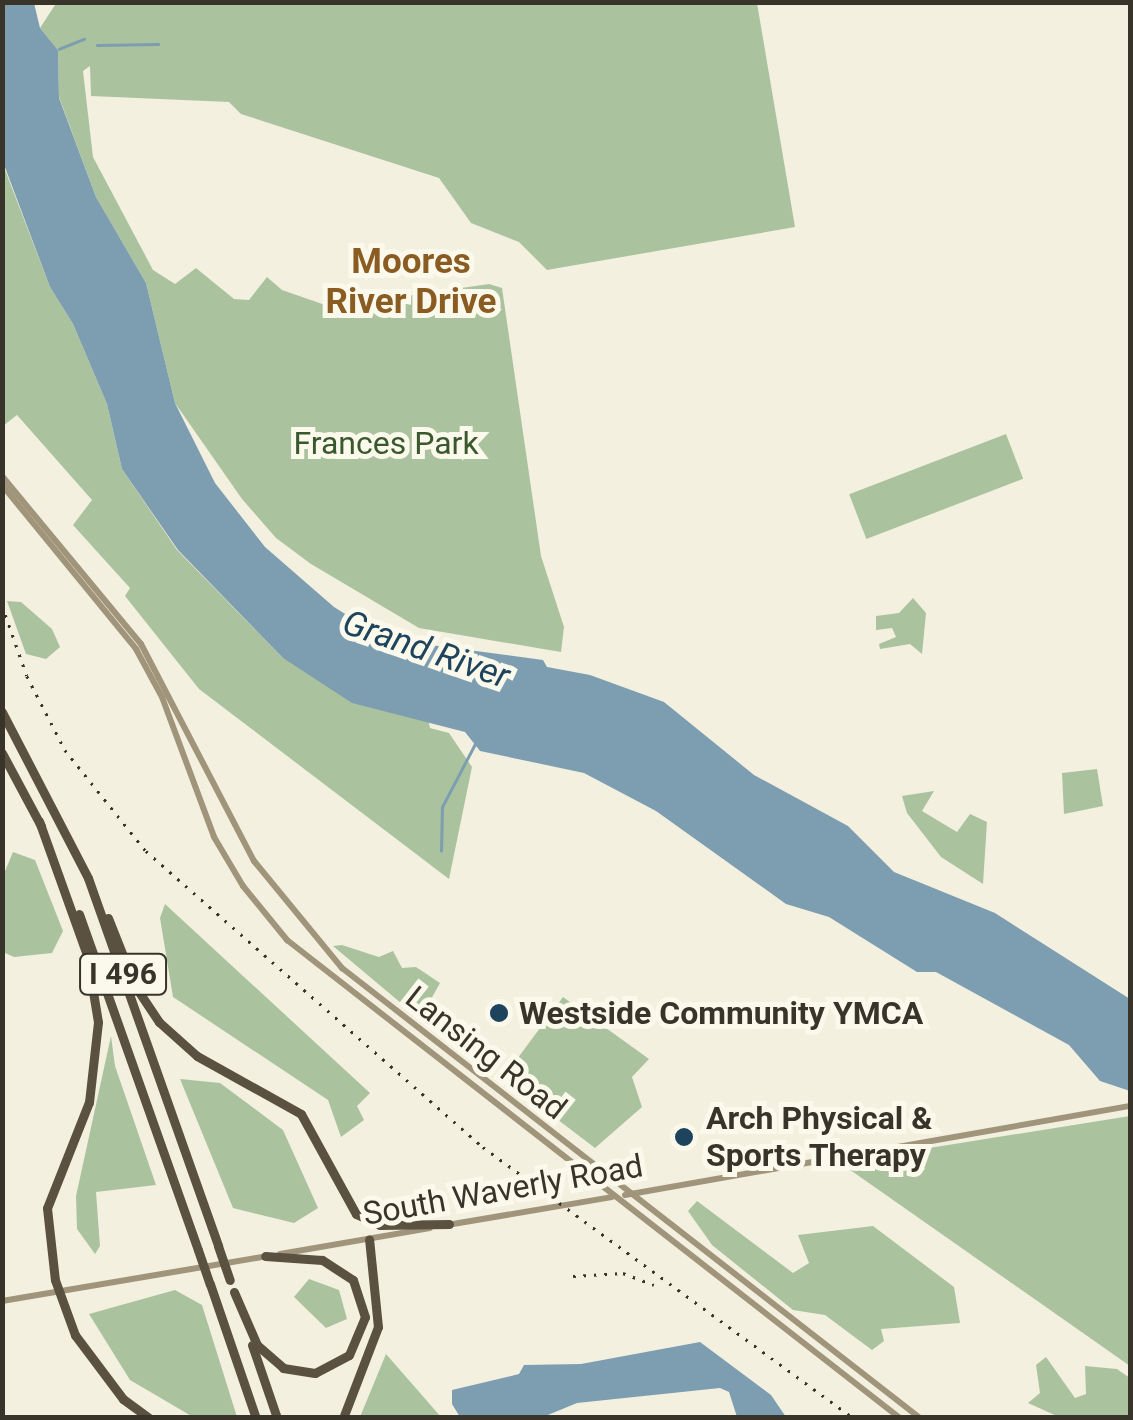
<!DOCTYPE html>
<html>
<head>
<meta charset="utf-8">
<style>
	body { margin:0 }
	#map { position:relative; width:1133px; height:1420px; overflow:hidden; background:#f3f0df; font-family:Roboto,sans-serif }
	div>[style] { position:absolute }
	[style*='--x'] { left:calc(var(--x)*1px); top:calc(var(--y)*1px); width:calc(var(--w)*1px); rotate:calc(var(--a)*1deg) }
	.green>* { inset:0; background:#aac39e; transform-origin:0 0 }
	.water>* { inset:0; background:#7d9eb1 }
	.stream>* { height:2.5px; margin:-1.25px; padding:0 1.25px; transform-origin:1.25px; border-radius:1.25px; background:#7d9eb1 }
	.secondary>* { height:6px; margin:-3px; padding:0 3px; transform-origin:3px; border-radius:3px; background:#a0957b }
	.motorway>* { height:9px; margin:-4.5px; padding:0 4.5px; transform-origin:4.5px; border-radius:4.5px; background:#5a5141 }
	.rail>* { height:2.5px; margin-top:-1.25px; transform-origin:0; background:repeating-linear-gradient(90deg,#39342a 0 2.5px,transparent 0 10.5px) }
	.motorway-bridge>* { height:9px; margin:-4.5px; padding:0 4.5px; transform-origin:4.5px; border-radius:4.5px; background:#5a5141 }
	.dots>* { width:28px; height:28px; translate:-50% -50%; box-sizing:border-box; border:5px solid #faf9eb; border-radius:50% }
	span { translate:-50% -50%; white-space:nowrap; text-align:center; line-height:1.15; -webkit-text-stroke:10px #faf9eb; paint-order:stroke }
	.shield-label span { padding:2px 8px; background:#faf9eb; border:2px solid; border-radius:8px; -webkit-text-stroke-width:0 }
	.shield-label { font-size:30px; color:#39342a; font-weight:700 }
	.park-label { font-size:32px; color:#3a582d }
	.poi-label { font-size:32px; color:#39342a; font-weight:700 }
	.left { translate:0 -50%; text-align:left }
	.street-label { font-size:32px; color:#39342a }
	.neighbourhood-label { font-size:35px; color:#8a5c21; font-weight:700 }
	.water-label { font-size:35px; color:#1e435c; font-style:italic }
	.frame { position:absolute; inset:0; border:5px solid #39342a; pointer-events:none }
</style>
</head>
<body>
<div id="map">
	<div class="green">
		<div style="clip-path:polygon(57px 2px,757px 3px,795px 227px,547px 270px,519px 242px,471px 223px,439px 178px,241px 114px,229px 102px,91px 96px,90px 66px,83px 71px,93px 157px,153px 270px,175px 284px,196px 268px,234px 299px,249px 300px,267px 277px,282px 290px,331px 307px,489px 284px,502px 288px,541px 556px,564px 627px,561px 652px,419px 628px,311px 564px,276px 538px,242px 499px,175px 403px,146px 283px,96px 197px,59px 97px,58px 50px,40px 28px)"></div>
		<div style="clip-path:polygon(2px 162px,50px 287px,73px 324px,107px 404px,122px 469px,177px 550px,283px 658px,394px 710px,428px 719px,430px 728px,449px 733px,472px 767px,449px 879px,199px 689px,125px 596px,130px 588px,73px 525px,92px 500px,17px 415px,3px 426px)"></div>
		<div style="left:1006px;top:434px;width:48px;height:168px;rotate:69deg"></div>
		<div style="clip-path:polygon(913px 598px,926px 613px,922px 654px,910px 644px,880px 649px,879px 644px,896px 637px,892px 628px,876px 630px,876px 616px,899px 613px)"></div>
		<div style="clip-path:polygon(7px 601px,21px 602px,52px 629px,60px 647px,46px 659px,26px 654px)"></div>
		<div style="clip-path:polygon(1097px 769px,1103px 806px,1064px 814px,1062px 773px)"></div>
		<div style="clip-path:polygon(934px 791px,922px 811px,957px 832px,970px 814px,987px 822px,983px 884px,941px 857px,907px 813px,902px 796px)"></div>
		<div style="clip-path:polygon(13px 852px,35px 860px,63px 931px,52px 953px,14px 957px,3px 952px,3px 876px)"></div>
		<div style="clip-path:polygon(165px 904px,370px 1093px,357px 1106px,364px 1120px,341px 1137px,328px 1100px,173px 997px,160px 918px)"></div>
		<div style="clip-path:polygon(342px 945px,379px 957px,393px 951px,402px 968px,416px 967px,440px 983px,420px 1019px,333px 946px)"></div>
		<div style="clip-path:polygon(563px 997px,649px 1059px,632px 1077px,642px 1107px,595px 1148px,503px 1078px)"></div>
		<div style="clip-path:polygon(111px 1036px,115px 1066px,156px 1185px,96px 1192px,100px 1246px,95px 1254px,77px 1229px,76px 1196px)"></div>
		<div style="clip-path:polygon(180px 1079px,220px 1083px,283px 1130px,318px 1208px,294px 1223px,233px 1208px)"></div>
		<div style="clip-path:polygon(1130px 1116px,1130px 1366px,846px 1167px,848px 1161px)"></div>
		<div style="clip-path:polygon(697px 1201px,793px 1273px,809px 1263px,798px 1235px,873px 1226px,954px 1287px,960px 1323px,881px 1329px,884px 1341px,872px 1350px,825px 1315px,793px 1310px,712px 1245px,688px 1211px)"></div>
		<div style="clip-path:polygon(309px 1279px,339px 1290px,347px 1319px,326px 1328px,294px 1297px)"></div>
		<div style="clip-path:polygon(175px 1290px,202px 1305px,237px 1417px,193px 1417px,130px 1380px,89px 1314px)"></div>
		<div style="clip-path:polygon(386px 1354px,441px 1417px,360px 1417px)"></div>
		<div style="clip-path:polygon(1046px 1357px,1075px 1398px,1086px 1394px,1085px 1366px,1117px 1369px,1130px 1378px,1130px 1417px,1059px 1417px,1028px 1403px,1040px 1393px,1036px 1365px)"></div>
	</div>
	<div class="water">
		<div style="clip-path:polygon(2px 3px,34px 3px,40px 28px,58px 50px,59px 98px,96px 197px,146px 283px,175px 403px,215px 483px,265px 547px,334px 607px,385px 639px,543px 660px,547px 667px,590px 675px,664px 702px,754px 775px,848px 826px,894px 872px,995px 913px,1130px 999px,1130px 1091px,1100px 1081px,1069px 1045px,936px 972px,917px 972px,829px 917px,786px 904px,656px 811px,584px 773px,480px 751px,465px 732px,352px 703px,283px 658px,178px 550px,122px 469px,107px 404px,73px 324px,50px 287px,3px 162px)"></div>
		<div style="clip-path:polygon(700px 1342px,771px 1395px,786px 1417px,737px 1417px,729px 1392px,720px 1388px,577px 1403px,543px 1417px,460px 1417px,452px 1404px,452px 1390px,519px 1374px,524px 1365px,581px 1364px)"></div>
	</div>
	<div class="stream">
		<div style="--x:97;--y:45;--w:61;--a:-0.9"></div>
		<div style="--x:59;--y:49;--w:27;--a:-22"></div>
		<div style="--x:441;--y:851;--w:44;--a:-88.7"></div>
		<div style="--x:442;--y:807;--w:73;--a:-62.4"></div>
	</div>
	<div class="secondary">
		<div style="--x:2;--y:476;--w:218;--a:50.4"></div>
		<div style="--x:141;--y:644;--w:245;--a:62.5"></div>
		<div style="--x:254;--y:861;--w:139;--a:50.6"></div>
		<div style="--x:342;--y:968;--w:733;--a:37.9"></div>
		<div style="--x:2;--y:485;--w:212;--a:50.7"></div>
		<div style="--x:136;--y:649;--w:55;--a:61.6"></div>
		<div style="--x:162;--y:697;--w:149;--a:69.6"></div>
		<div style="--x:214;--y:837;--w:57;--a:59.4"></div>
		<div style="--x:243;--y:886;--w:70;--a:50.8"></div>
		<div style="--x:287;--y:940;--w:777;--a:37.95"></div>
		<div style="--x:625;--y:1195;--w:513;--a:-10"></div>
		<div style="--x:447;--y:1225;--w:167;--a:-9.6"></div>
		<div style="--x:280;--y:1254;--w:152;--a:-9.8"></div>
		<div style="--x:2;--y:1301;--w:269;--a:-9.6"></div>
	</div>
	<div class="motorway">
		<div style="--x:2;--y:712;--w:187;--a:62.6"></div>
		<div style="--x:88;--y:878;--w:390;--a:70.5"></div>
		<div style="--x:2;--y:753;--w:83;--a:61.9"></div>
		<div style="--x:39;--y:821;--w:142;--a:70.3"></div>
		<div style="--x:87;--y:955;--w:68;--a:80.7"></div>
		<div style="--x:98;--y:1022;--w:81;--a:96.4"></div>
		<div style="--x:89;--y:1102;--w:114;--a:111.6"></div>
		<div style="--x:47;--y:1208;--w:72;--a:83.7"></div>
		<div style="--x:55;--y:1280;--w:59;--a:70"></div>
		<div style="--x:75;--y:1335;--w:80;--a:53.1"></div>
		<div style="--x:123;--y:1399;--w:32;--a:36"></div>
		<div style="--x:79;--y:914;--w:356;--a:70.5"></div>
		<div style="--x:108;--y:918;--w:73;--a:68.3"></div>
		<div style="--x:135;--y:986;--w:43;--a:56.3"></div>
		<div style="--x:159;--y:1022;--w:51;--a:41.8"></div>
		<div style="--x:197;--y:1056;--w:119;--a:29.1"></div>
		<div style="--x:301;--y:1114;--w:114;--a:61.2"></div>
		<div style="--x:356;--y:1214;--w:26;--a:25"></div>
		<div style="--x:380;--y:1225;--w:69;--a:-0.8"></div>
		<div style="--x:210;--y:1284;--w:142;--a:71.1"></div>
		<div style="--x:234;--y:1292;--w:58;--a:66.5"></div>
		<div style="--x:257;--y:1345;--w:35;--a:41"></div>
		<div style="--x:283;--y:1368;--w:32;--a:9"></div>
		<div style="--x:315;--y:1373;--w:38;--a:-28"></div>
		<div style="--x:349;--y:1355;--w:41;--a:-67.2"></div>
		<div style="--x:365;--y:1317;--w:39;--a:-108"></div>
		<div style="--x:353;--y:1280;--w:37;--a:-147"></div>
		<div style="--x:322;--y:1260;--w:57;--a:-176"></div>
		<div style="--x:252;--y:1345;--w:77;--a:71.1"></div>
		<div style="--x:343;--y:1418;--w:97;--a:-69"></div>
		<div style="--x:378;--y:1327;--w:88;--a:-95.8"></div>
	</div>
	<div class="rail">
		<div style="--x:2;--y:605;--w:75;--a:70.6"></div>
		<div style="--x:27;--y:676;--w:83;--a:62.8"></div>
		<div style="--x:65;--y:750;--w:129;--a:51.3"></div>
		<div style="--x:146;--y:851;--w:449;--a:41.3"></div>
		<div style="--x:483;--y:1147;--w:459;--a:36.2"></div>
		<div style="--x:573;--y:1276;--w:50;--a:-3.4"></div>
		<div style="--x:623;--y:1273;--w:33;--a:21"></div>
	</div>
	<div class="motorway-bridge">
		<div style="--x:218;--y:1246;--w:36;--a:71"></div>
		<div style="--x:198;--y:1250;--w:36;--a:71"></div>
	</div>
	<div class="dots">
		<div style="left:499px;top:1013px;background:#1e435c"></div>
		<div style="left:684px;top:1137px;background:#1e435c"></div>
	</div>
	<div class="shield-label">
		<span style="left:123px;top:974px">I 496</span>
	</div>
	<div class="park-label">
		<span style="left:386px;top:443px">Frances Park</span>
	</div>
	<div class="poi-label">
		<span class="left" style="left:519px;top:1013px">Westside Community YMCA</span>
		<span class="left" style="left:706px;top:1137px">Arch Physical &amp;<br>Sports Therapy</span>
	</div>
	<div class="street-label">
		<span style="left:486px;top:1053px;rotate:38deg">Lansing Road</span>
		<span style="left:503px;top:1190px;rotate:-10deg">South Waverly Road</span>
	</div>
	<div class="neighbourhood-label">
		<span style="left:411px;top:282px">Moores<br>River Drive</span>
	</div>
	<div class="water-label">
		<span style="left:426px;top:650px;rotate:19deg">Grand River</span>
	</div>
	<div class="frame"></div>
</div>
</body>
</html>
